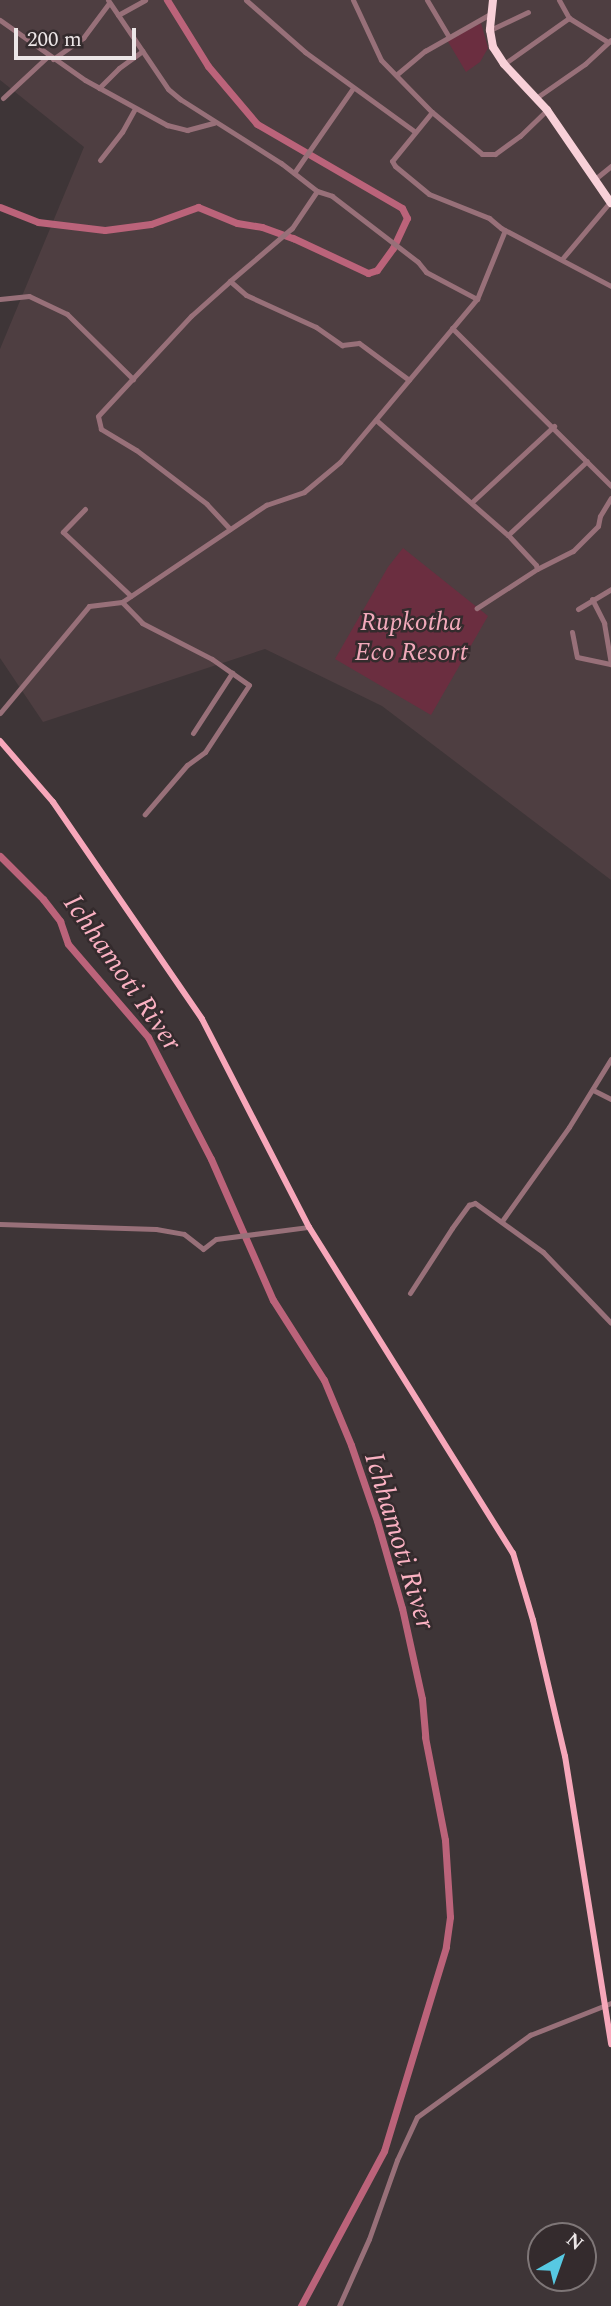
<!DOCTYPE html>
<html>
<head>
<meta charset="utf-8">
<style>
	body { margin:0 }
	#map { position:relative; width:611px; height:2306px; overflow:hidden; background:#3e3537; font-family:Spectral,serif }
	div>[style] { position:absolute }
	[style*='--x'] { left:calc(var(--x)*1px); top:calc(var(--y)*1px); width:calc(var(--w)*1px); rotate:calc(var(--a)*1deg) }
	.built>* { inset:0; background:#4e3e41 }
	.green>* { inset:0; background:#6b2e40 }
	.river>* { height:7px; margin:-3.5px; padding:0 3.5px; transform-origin:3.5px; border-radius:3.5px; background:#bb637a }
	.minor>* { height:5px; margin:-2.5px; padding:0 2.5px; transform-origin:2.5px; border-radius:2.5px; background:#987079 }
	.major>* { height:6px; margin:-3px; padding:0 3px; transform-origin:3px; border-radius:3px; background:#f7a7ba }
	.highway>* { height:8px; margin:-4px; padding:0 4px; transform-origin:4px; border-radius:4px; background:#f8d0d8 }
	span { translate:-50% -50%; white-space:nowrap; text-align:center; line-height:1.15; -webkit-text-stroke:5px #342b2d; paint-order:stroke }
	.park-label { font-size:26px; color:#f1a9ba; font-style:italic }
	.water-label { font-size:28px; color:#fab1c2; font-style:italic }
	.north { position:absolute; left:527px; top:2222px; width:70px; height:70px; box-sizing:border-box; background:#342b2d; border:2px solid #7e7677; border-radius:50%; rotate:40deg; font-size:19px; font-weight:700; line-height:28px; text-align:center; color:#ece6e7 }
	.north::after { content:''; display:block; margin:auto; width:24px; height:32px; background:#57c9e2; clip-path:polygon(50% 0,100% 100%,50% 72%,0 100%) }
	.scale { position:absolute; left:14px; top:28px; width:122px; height:32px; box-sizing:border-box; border:4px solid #ece6e7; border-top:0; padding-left:9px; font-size:21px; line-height:24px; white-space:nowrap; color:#ece6e7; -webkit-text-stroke:5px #342b2d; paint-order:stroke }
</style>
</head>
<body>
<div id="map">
	<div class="built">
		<div style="clip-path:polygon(0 0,611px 0,611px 880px,382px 706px,265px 649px,43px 722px,0 658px,0 349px,84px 147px,0 80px)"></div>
	</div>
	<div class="green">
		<div style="clip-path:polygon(481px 23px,488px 48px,480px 62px,466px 72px,447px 40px)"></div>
		<div style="clip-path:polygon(403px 548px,488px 616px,431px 715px,335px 659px,388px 567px)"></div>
	</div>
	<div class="river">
		<div style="--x:0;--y:207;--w:41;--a:21.5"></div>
		<div style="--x:38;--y:222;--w:67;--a:6.8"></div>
		<div style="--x:105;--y:230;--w:46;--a:-7.4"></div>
		<div style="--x:151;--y:224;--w:50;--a:-19.9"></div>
		<div style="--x:198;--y:207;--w:42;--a:22.3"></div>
		<div style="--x:237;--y:223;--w:25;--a:9"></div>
		<div style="--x:262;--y:227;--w:33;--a:20"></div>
		<div style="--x:293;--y:238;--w:83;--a:25"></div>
		<div style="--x:368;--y:273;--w:9;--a:-18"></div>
		<div style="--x:377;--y:270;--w:27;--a:-54"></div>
		<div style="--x:393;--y:248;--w:33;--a:-65"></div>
		<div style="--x:407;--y:218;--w:11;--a:-117"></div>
		<div style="--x:402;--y:208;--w:168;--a:-149.9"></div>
		<div style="--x:257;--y:124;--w:76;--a:-130.2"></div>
		<div style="--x:208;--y:66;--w:78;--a:-121.8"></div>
		<div style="--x:0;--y:856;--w:61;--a:45"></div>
		<div style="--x:43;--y:899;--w:28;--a:52"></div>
		<div style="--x:60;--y:921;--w:24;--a:71"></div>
		<div style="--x:68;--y:944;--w:123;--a:49.3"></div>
		<div style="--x:148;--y:1037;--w:137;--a:62.7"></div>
		<div style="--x:211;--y:1159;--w:154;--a:66.3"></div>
		<div style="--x:273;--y:1300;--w:95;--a:57.5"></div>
		<div style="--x:324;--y:1380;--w:70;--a:67.4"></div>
		<div style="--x:351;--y:1445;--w:80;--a:71.1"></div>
		<div style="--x:377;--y:1521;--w:91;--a:74"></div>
		<div style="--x:402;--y:1608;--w:93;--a:77.6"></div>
		<div style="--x:422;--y:1699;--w:38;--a:85"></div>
		<div style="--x:425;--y:1737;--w:105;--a:79"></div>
		<div style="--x:445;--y:1840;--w:77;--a:86.3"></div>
		<div style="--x:450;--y:1917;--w:30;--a:98"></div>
		<div style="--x:446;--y:1947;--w:213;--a:106.9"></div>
		<div style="--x:384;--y:2151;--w:176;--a:118.2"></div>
	</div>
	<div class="minor">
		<div style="--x:108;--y:0;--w:107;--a:56"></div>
		<div style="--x:168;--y:89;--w:16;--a:40"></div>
		<div style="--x:180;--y:99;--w:120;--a:32.4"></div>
		<div style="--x:281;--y:163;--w:46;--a:37.9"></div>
		<div style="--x:317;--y:191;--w:16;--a:18"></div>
		<div style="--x:332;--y:196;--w:108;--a:37.5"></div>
		<div style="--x:418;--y:262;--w:13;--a:51"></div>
		<div style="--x:426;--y:272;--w:58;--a:27.9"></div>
		<div style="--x:246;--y:0;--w:79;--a:41.4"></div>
		<div style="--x:305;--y:52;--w:135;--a:35.9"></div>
		<div style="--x:353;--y:0;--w:66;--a:65"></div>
		<div style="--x:381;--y:60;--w:73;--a:45.6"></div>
		<div style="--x:432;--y:112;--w:65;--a:40"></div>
		<div style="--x:482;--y:154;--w:13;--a:0"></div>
		<div style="--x:495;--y:154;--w:31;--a:-36"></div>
		<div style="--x:520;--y:136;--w:37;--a:-44"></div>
		<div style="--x:427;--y:0;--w:43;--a:59.3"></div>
		<div style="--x:559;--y:0;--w:21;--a:61"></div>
		<div style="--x:569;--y:18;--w:46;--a:31.6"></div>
		<div style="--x:118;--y:15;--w:31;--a:-29"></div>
		<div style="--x:0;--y:20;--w:104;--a:35.2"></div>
		<div style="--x:85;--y:80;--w:94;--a:28.8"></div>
		<div style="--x:167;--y:125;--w:21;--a:14"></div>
		<div style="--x:187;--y:130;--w:28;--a:-15"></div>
		<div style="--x:490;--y:30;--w:42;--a:-25.3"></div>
		<div style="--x:53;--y:59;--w:37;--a:-35"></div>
		<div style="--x:83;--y:38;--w:44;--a:-53.4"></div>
		<div style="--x:504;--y:64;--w:80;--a:-35.3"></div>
		<div style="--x:396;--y:75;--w:38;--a:-40"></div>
		<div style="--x:425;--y:51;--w:77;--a:-29.6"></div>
		<div style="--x:99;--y:88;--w:28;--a:-45"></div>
		<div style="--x:119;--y:68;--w:29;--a:-36"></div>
		<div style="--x:3;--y:98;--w:62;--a:-43"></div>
		<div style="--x:536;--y:98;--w:60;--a:-34.8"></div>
		<div style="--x:585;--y:64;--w:35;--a:-43"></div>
		<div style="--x:432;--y:112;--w:63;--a:129.2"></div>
		<div style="--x:392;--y:161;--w:6;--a:59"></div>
		<div style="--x:395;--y:166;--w:44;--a:39.5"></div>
		<div style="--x:429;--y:194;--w:65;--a:21.8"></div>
		<div style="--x:489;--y:218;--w:16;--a:40"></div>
		<div style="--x:501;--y:228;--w:124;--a:27.8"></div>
		<div style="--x:100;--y:160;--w:36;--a:-52"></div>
		<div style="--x:122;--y:132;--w:26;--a:-61"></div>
		<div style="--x:294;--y:173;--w:103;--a:-55.2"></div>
		<div style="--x:595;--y:179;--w:21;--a:-39"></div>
		<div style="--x:317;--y:191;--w:45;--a:124"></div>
		<div style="--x:292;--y:228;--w:82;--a:139.5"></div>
		<div style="--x:230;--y:281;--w:21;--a:41"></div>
		<div style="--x:246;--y:295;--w:77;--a:24.6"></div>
		<div style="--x:316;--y:327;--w:32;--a:35"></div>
		<div style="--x:342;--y:345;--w:17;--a:-7"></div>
		<div style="--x:359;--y:343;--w:62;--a:36.5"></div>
		<div style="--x:562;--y:259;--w:75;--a:-49.9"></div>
		<div style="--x:0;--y:299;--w:29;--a:-6"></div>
		<div style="--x:29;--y:296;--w:42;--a:25.3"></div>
		<div style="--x:67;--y:314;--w:93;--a:44.6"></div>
		<div style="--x:452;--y:328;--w:224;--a:44.8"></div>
		<div style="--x:376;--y:420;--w:175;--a:41.1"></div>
		<div style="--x:508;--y:535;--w:41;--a:47"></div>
		<div style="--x:536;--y:565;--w:4;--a:76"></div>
		<div style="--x:537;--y:569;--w:72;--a:147"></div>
		<div style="--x:472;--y:502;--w:112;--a:-42.8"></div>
		<div style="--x:85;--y:509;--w:32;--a:134"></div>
		<div style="--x:63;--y:532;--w:93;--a:43.3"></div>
		<div style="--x:230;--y:529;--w:34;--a:-133"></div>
		<div style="--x:207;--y:504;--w:89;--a:-142.7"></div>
		<div style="--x:136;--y:450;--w:41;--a:-149"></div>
		<div style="--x:101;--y:429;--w:13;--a:-103"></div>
		<div style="--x:98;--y:416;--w:137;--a:-47.1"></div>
		<div style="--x:191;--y:316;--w:52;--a:-41.9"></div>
		<div style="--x:508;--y:535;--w:108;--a:-43.1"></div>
		<div style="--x:537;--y:569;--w:40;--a:-26.6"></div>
		<div style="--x:573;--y:551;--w:35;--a:-45"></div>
		<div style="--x:598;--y:526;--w:10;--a:-79"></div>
		<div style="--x:600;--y:516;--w:21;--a:-59"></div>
		<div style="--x:592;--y:599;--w:27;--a:63"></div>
		<div style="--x:604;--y:623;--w:42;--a:80.3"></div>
		<div style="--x:122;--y:602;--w:29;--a:46"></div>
		<div style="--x:142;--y:623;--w:79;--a:27.2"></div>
		<div style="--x:212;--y:659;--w:45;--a:35.1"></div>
		<div style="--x:249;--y:685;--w:80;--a:123.3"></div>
		<div style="--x:205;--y:752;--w:22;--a:144"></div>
		<div style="--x:187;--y:765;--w:65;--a:130.6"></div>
		<div style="--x:578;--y:609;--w:39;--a:-31"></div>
		<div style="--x:572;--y:632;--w:25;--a:79"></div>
		<div style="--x:577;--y:657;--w:34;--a:12"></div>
		<div style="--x:0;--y:713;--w:139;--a:-50.2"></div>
		<div style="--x:89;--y:606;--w:33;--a:-7"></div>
		<div style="--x:122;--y:602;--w:174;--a:-34"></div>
		<div style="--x:266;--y:505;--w:40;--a:-18.9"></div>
		<div style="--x:304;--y:492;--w:47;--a:-39.8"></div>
		<div style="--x:340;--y:462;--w:213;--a:-50"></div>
		<div style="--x:477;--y:299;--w:74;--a:-67.9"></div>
		<div style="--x:193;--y:733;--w:72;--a:-57"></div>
		<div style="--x:593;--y:1090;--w:20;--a:27"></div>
		<div style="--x:502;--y:1221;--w:115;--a:-54.5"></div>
		<div style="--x:569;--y:1127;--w:80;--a:-58.3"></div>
		<div style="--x:0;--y:1224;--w:156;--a:1.8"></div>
		<div style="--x:156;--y:1229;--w:28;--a:10"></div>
		<div style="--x:184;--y:1234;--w:24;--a:38"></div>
		<div style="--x:203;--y:1249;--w:16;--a:-38"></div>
		<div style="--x:216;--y:1239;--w:94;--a:-7.4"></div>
		<div style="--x:410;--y:1293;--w:77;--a:-57.1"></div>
		<div style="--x:452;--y:1228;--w:29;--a:-54"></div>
		<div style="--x:469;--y:1205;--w:6;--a:-18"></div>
		<div style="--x:475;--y:1203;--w:84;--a:35.8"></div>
		<div style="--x:543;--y:1252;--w:98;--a:46.2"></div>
		<div style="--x:339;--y:2306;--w:73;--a:-65.9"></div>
		<div style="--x:369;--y:2239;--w:84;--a:-70.5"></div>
		<div style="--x:397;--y:2160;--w:47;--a:-65.1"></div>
		<div style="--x:417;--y:2117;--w:140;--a:-36"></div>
		<div style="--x:530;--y:2035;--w:87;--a:-21.6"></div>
	</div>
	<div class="major">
		<div style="--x:0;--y:741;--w:81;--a:49"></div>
		<div style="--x:53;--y:802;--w:263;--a:55.5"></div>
		<div style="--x:202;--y:1019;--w:234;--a:62.8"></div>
		<div style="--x:309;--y:1227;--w:385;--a:58"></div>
		<div style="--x:513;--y:1553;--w:70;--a:73.4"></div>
		<div style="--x:533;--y:1620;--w:140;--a:76.8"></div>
		<div style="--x:565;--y:1756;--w:292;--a:80.9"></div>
	</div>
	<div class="highway">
		<div style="--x:493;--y:0;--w:30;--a:96"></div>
		<div style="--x:490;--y:30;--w:17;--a:80"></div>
		<div style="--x:493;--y:47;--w:20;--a:57"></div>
		<div style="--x:504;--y:64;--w:63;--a:46.9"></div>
		<div style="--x:547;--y:110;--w:113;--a:55.5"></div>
	</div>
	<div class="park-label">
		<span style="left:411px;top:638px">Rupkotha<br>Eco Resort</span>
	</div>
	<div class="water-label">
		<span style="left:122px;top:973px;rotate:55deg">Ichhamoti River</span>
		<span style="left:399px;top:1541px;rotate:73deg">Ichhamoti River</span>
	</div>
	<div class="north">N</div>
	<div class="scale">200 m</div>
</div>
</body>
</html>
